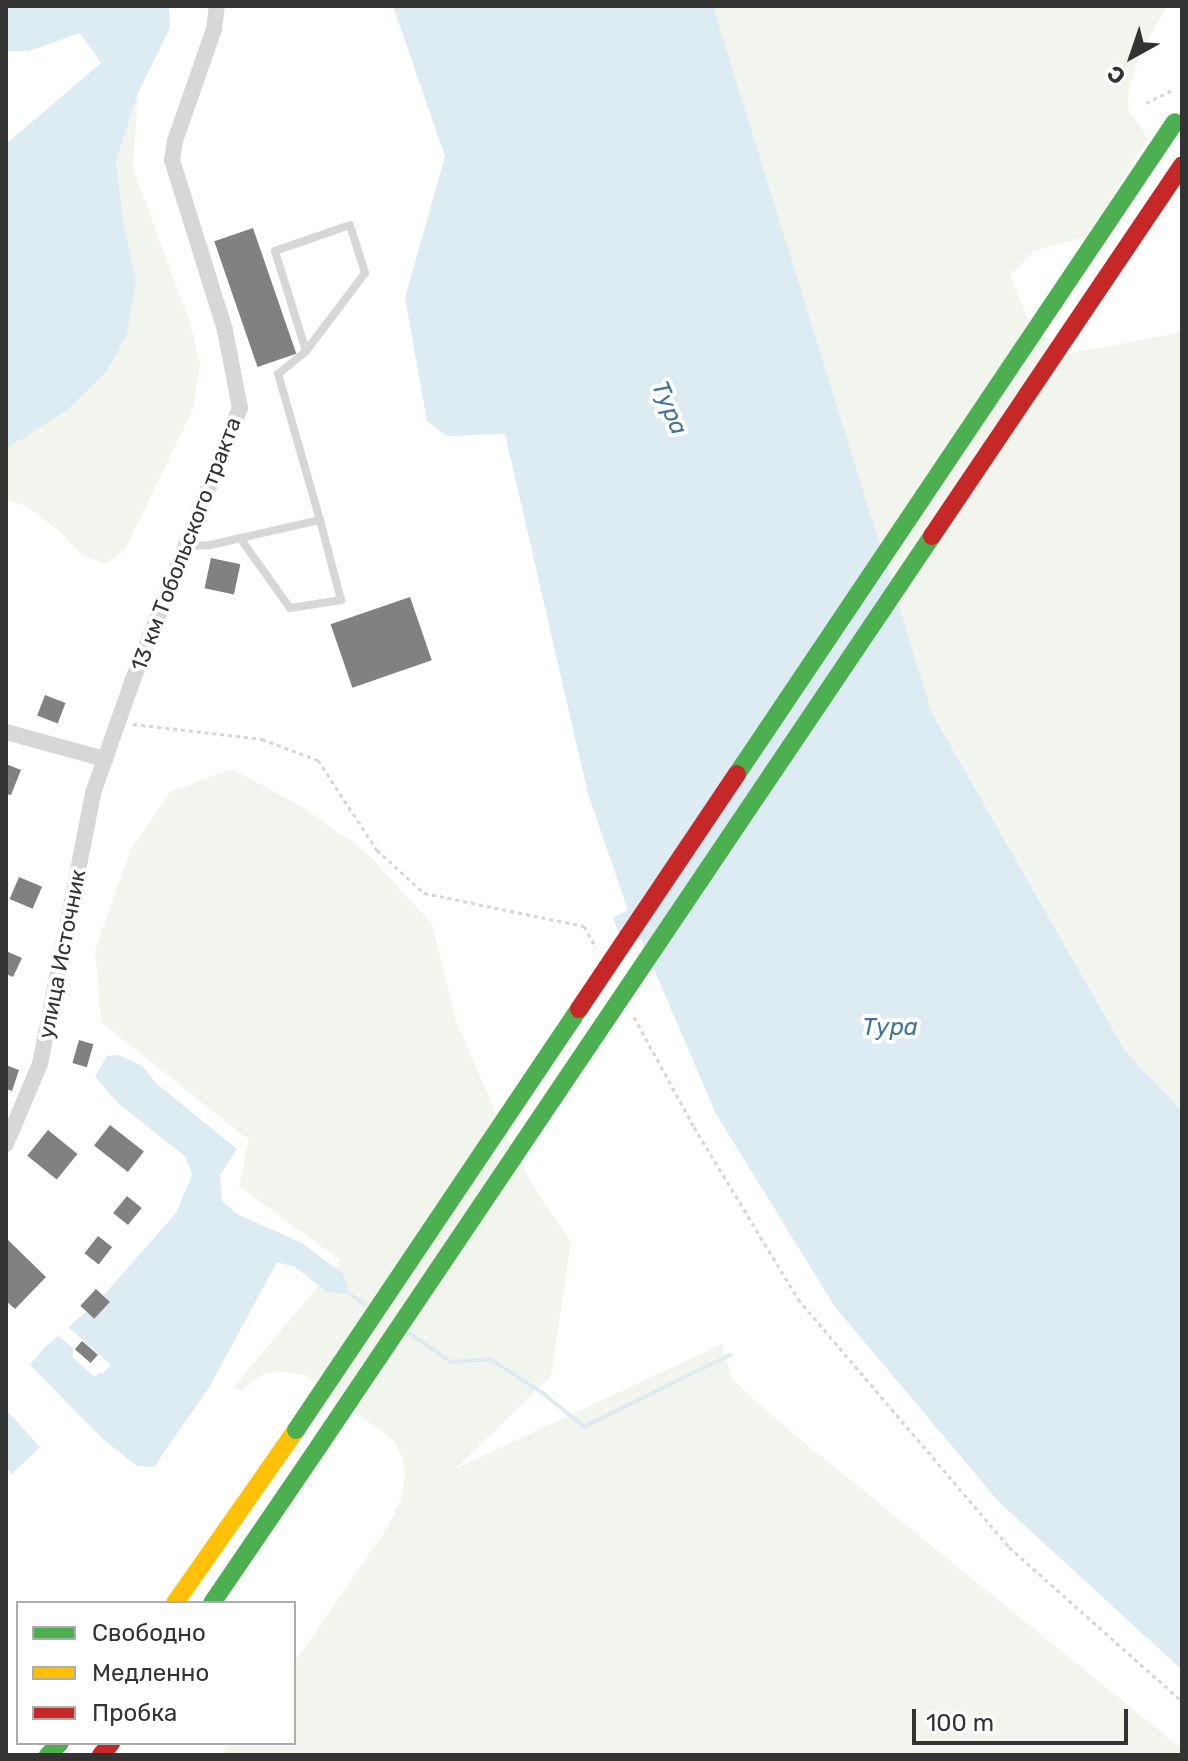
<!DOCTYPE html>
<html>
<head>
<meta charset="utf-8">
<style>
	body { margin:0 }
	#map { position:relative; width:1188px; height:1761px; overflow:hidden; background:#fff; font-family:Rubik,sans-serif }
	div>[style] { position:absolute }
	[style*='--x'] { left:calc(var(--x)*1px); top:calc(var(--y)*1px); width:calc(var(--w)*1px); rotate:calc(var(--a)*1deg) }
	.green>* { inset:0; background:#f1f5ed }
	.water>* { inset:0; background:#ddebf3 }
	.pier>* { inset:0; background:#fff }
	.stream>* { height:4px; margin:-2px; padding:0 2px; transform-origin:2px; border-radius:2px; background:#ddebf3 }
	.building>* { inset:0; background:#818181; transform-origin:0 0 }
	.path>* { height:3px; margin-top:-1.5px; transform-origin:0; background:repeating-linear-gradient(90deg,#d6d6d6 0 4px,transparent 0 8px) }
	.lane>* { height:8px; margin:-4px; padding:0 4px; transform-origin:4px; border-radius:4px; background:#d7d7d7 }
	.street>* { height:16px; margin:-8px; padding:0 8px; transform-origin:8px; border-radius:8px; background:#d7d7d7 }
	.fast>* { height:18px; margin:-9px; padding:0 9px; transform-origin:9px; border-radius:9px; background:#4caf50 }
	.slow>* { height:18px; margin:-9px; padding:0 9px; transform-origin:9px; border-radius:9px; background:#ffc107 }
	.jam>* { height:18px; margin:-9px; padding:0 9px; transform-origin:9px; border-radius:9px; background:#c62828 }
	.fast-bridge>* { height:18px; margin:-9px; padding:0 9px; transform-origin:9px; border-radius:9px; background:#4caf50 }
	.jam-bridge>* { height:18px; margin:-9px; padding:0 9px; transform-origin:9px; border-radius:9px; background:#c62828 }
	span { translate:-50% -50%; white-space:nowrap; text-align:center; line-height:1.15; -webkit-text-stroke:8px #fff; paint-order:stroke }
	.street-label { font-size:22px; color:#333 }
	.water-label { font-size:24px; color:#3f7597; font-style:italic }
	.frame { position:absolute; inset:0; border:8px solid #333; pointer-events:none }
	.legend { position:absolute; left:16px; top:1601px; width:280px; height:144px; box-sizing:border-box; background:#fff; border:2px solid #adadad; margin:0; padding:10px 14px; list-style:none; font-size:24px; color:#333 }
	.legend li { display:flex; align-items:center; gap:16px; height:40px }
	.legend b { width:40px; border:2px solid #adadad }
	.north { position:absolute; left:1092px; top:16px; width:80px; height:80px; -webkit-text-stroke:6px #fff; paint-order:stroke; rotate:220deg; font-size:22px; font-weight:700; line-height:32px; text-align:center; color:#333 }
	.north::after { content:''; display:block; margin:auto; width:28px; height:36px; background:#333; clip-path:polygon(50% 0,100% 100%,50% 72%,0 100%) }
	.scale { position:absolute; left:912px; top:1709px; width:216px; height:36px; box-sizing:border-box; border:4px solid #333; border-top:0; padding-left:10px; font-size:24px; line-height:28px; white-space:nowrap; color:#333; -webkit-text-stroke:6px #fff; paint-order:stroke }
</style>
</head>
<body>
<div id="map">
	<div class="green">
		<div style="clip-path:polygon(713px 6px,1167px 6px,1141px 52px,1129px 88px,1128px 108px,1148px 139px,1088px 236px,1034px 251px,1010px 275px,1029px 322px,1067px 354px,1182px 332px,1182px 1111px,1125px 1051px,932px 713px)"></div>
		<div style="clip-path:polygon(138px 93px,133px 168px,191px 326px,200px 364px,193px 409px,125px 550px,105px 564px,81px 554px,60px 532px,27px 506px,6px 500px,6px 449px,67px 410px,136px 280px,123px 221px,116px 161px)"></div>
		<div style="clip-path:polygon(232px 769px,304px 808px,367px 853px,432px 924px,456px 1021px,507px 1138px,538px 1194px,571px 1242px,551px 1376px,455px 1469px,722px 1344px,732px 1379px,779px 1422px,1182px 1749px,1182px 1755px,221px 1755px,230px 1743px,294px 1743px,294px 1663px,388px 1527px,402px 1497px,405px 1473px,403px 1458px,392px 1439px,304px 1375px,277px 1371px,263px 1374px,242px 1390px,233px 1388px,340px 1260px,239px 1186px,249px 1140px,101px 1022px,95px 951px,130px 851px,170px 792px)"></div>
	</div>
	<div class="water">
		<div style="clip-path:polygon(6px 6px,169px 6px,170px 28px,138px 93px,116px 161px,123px 221px,136px 280px,127px 335px,106px 372px,67px 410px,6px 449px,6px 144px,101px 63px,80px 33px,29px 51px,6px 51px)"></div>
		<div style="clip-path:polygon(393px 6px,713px 6px,932px 713px,1125px 1051px,1182px 1111px,1182px 1670px,999px 1502px,835px 1307px,716px 1114px,641px 939px,624px 946px,613px 918px,628px 910px,588px 794px,505px 434px,447px 436px,427px 421px,405px 298px,445px 156px)"></div>
		<div style="clip-path:polygon(119px 1055px,142px 1066px,157px 1084px,237px 1149px,220px 1175px,222px 1201px,237px 1214px,302px 1243px,343px 1274px,350px 1294px,327px 1292px,295px 1267px,277px 1262px,210px 1386px,154px 1467px,137px 1466px,104px 1440px,30px 1365px,44px 1348px,87px 1311px,95px 1318px,103px 1296px,176px 1213px,192px 1175px,186px 1157px,119px 1104px,95px 1077px,107px 1056px)"></div>
		<div style="clip-path:polygon(6px 1410px,40px 1447px,12px 1474px,6px 1468px)"></div>
	</div>
	<div class="pier">
		<div style="clip-path:polygon(65px 1324px,111px 1365px,102px 1374px,99px 1372px,95px 1377px,73px 1358px,73px 1348px,56px 1334px)"></div>
	</div>
	<div class="stream">
		<div style="--x:350;--y:1294;--w:18;--a:34"></div>
		<div style="--x:409;--y:1333;--w:51;--a:34.6"></div>
		<div style="--x:451;--y:1362;--w:39;--a:-4"></div>
		<div style="--x:490;--y:1359;--w:64;--a:32.9"></div>
		<div style="--x:544;--y:1394;--w:52;--a:39.5"></div>
		<div style="--x:584;--y:1427;--w:163;--a:-26.3"></div>
	</div>
	<div class="building">
		<div style="left:253px;top:228px;width:133px;height:41px;rotate:71deg"></div>
		<div style="left:211px;top:558px;width:30px;height:31px;rotate:12deg"></div>
		<div style="left:410px;top:597px;width:67px;height:84px;rotate:71deg"></div>
		<div style="left:45px;top:695px;width:22px;height:22px;rotate:21deg"></div>
		<div style="clip-path:polygon(6px 764px,21px 770px,11px 795px,6px 794px)"></div>
		<div style="left:19px;top:877px;width:25px;height:24px;rotate:23deg"></div>
		<div style="clip-path:polygon(6px 951px,22px 958px,13px 977px,6px 974px)"></div>
		<div style="left:79px;top:1040px;width:15px;height:24px;rotate:16deg"></div>
		<div style="clip-path:polygon(6px 1065px,19px 1070px,12px 1091px,6px 1089px)"></div>
		<div style="left:110px;top:1125px;width:43px;height:26px;rotate:38deg"></div>
		<div style="left:48px;top:1130px;width:38px;height:33px;rotate:39deg"></div>
		<div style="left:127px;top:1196px;width:19px;height:22px;rotate:39deg"></div>
		<div style="left:98px;top:1236px;width:18px;height:22px;rotate:38deg"></div>
		<div style="clip-path:polygon(6px 1238px,46px 1277px,15px 1309px,6px 1301px)"></div>
		<div style="left:96px;top:1289px;width:19px;height:23px;rotate:43deg"></div>
		<div style="left:82px;top:1341px;width:21px;height:11px;rotate:41deg"></div>
	</div>
	<div class="path">
		<div style="--x:1146;--y:103;--w:32;--a:-26"></div>
		<div style="--x:133;--y:724;--w:130;--a:6.6"></div>
		<div style="--x:262;--y:739;--w:60;--a:20.6"></div>
		<div style="--x:318;--y:760;--w:108;--a:56.8"></div>
		<div style="--x:377;--y:850;--w:64;--a:42.5"></div>
		<div style="--x:424;--y:893;--w:163;--a:11.7"></div>
		<div style="--x:584;--y:926;--w:25;--a:61"></div>
		<div style="--x:634;--y:1017;--w:125;--a:61.4"></div>
		<div style="--x:694;--y:1127;--w:201;--a:58.8"></div>
		<div style="--x:798;--y:1299;--w:326;--a:49.6"></div>
		<div style="--x:1009;--y:1547;--w:232;--a:41.7"></div>
	</div>
	<div class="lane">
		<div style="--x:240;--y:538;--w:86;--a:54.5"></div>
		<div style="--x:290;--y:608;--w:52;--a:-8.9"></div>
		<div style="--x:341;--y:600;--w:83;--a:-104.7"></div>
		<div style="--x:187;--y:546;--w:23;--a:-2"></div>
		<div style="--x:210;--y:545;--w:113;--a:-12.8"></div>
		<div style="--x:320;--y:520;--w:152;--a:-106"></div>
		<div style="--x:278;--y:374;--w:36;--a:-39"></div>
		<div style="--x:306;--y:351;--w:98;--a:-52.9"></div>
		<div style="--x:365;--y:273;--w:50;--a:-107.4"></div>
		<div style="--x:350;--y:225;--w:79;--a:160.9"></div>
		<div style="--x:275;--y:251;--w:105;--a:72.8"></div>
	</div>
	<div class="street">
		<div style="--x:6;--y:732;--w:103;--a:15.3"></div>
		<div style="--x:6;--y:1144;--w:87;--a:-67"></div>
		<div style="--x:40;--y:1064;--w:276;--a:-78.9"></div>
		<div style="--x:93;--y:793;--w:118;--a:-70.6"></div>
		<div style="--x:132;--y:682;--w:295;--a:-68.5"></div>
		<div style="--x:240;--y:408;--w:79;--a:-100.9"></div>
		<div style="--x:225;--y:330;--w:178;--a:-107.3"></div>
		<div style="--x:172;--y:160;--w:19;--a:-81"></div>
		<div style="--x:175;--y:141;--w:119;--a:-70.8"></div>
		<div style="--x:214;--y:29;--w:23;--a:-83"></div>
	</div>
	<div class="fast">
		<div style="--x:212;--y:1603;--w:190;--a:-55.7"></div>
		<div style="--x:48;--y:1755;--w:17;--a:-45"></div>
	</div>
	<div class="slow">
		<div style="--x:175;--y:1603;--w:211;--a:-55"></div>
	</div>
	<div class="jam">
		<div style="--x:101;--y:1755;--w:16;--a:-50"></div>
	</div>
	<div class="fast-bridge">
		<div style="--x:737;--y:774;--w:785;--a:-56.11"></div>
		<div style="--x:296;--y:1430;--w:507;--a:-56.09"></div>
		<div style="--x:319;--y:1446;--w:1097;--a:-56.03"></div>
	</div>
	<div class="jam-bridge">
		<div style="--x:932;--y:536;--w:447;--a:-56"></div>
		<div style="--x:579;--y:1009;--w:283;--a:-56.1"></div>
	</div>
	<div class="street-label">
		<span style="left:186px;top:544px;rotate:-69deg">13 км Тобольского тракта</span>
		<span style="left:62px;top:954px;rotate:-79deg">улица Источник</span>
	</div>
	<div class="water-label">
		<span style="left:669px;top:408px;rotate:67deg">Тура</span>
		<span style="left:890px;top:1028px">Тура</span>
	</div>
	<div class="frame"></div>
	<ul class="legend">
	<li><b style="height:10px;background:#4caf50"></b>Свободно</li>
	<li><b style="height:10px;background:#ffc107"></b>Медленно</li>
	<li><b style="height:10px;background:#c62828"></b>Пробка</li>
	</ul>
	<div class="north">С</div>
	<div class="scale">100 m</div>
</div>
</body>
</html>
